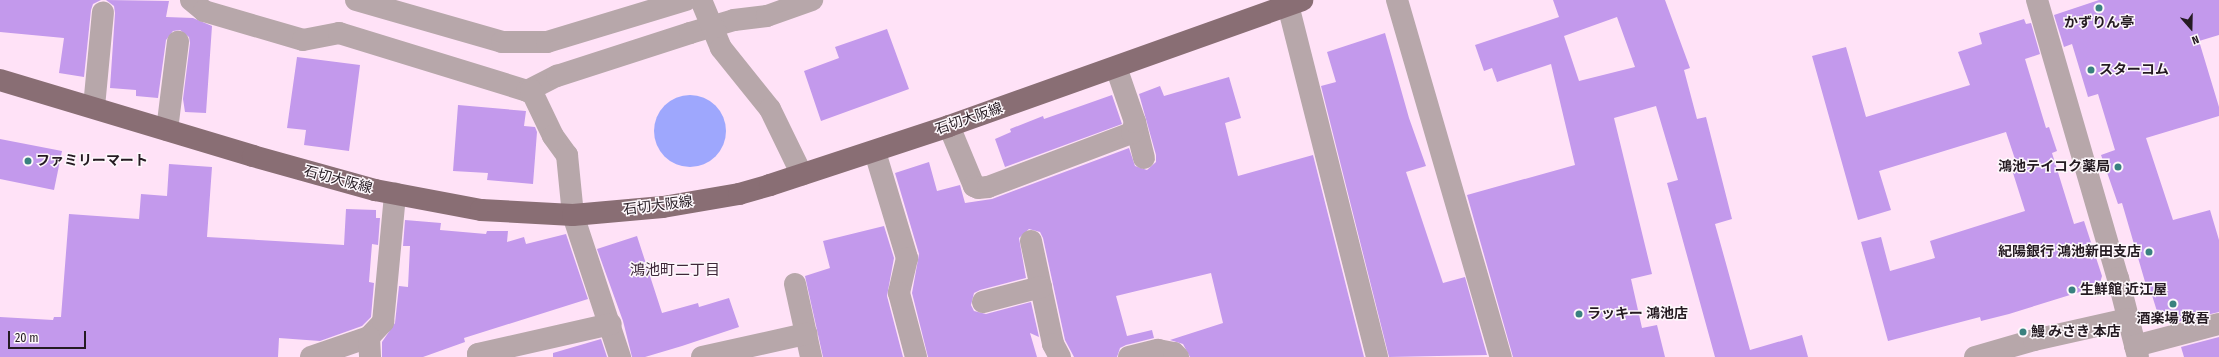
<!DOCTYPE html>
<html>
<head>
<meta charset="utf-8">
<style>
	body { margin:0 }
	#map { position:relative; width:2219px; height:357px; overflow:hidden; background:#ffe2f7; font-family:"Fira Sans Condensed","Noto Sans JP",sans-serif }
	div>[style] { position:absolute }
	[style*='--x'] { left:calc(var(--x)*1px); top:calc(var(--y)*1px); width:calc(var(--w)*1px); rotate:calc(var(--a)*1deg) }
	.water>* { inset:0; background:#9ea7fd }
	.round { border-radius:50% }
	.building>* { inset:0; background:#c399ec }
	.minor>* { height:22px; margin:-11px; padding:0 11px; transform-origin:11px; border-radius:11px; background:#b7a7aa }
	.major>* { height:22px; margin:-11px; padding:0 11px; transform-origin:11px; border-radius:11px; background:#896e74 }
	.dots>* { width:11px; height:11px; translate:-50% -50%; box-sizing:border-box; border:2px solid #fdf7fb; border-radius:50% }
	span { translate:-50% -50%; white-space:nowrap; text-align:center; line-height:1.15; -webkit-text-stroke:3px #fdf7fb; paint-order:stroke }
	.poi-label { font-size:14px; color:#251b22; font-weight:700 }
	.left { translate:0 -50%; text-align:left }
	.right { translate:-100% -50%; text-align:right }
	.street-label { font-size:14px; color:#251b22 }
	.neighbourhood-label { font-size:15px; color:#3e2839 }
	.north { position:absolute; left:2171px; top:8px; width:40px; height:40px; -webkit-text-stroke:3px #fdf7fb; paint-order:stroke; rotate:160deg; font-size:11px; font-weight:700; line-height:16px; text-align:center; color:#251b22 }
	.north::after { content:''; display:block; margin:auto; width:14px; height:18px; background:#251b22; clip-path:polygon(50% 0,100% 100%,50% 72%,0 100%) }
	.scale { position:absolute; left:8px; top:331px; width:78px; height:18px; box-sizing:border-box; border:2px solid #251b22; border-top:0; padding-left:5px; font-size:12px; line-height:14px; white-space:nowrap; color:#251b22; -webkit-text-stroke:3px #fdf7fb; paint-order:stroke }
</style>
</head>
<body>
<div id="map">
	<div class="water">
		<div class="round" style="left:654px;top:95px;width:72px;height:72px"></div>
	</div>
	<div class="building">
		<div style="clip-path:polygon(0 0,101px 0,93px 4px,91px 10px,84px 77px,59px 73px,64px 38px,0 32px)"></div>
		<div style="clip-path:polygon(106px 0,169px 1px,166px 17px,193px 18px,212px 26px,206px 113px,185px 112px,183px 99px,190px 43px,189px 37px,180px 30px,173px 31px,166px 40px,158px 98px,136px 96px,136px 90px,110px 88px,115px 13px,114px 6px)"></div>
		<div style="clip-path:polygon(evenodd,1553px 0,1665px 0,1690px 68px,1684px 70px,1697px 119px,1706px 117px,1732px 219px,1715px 224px,1750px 350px,1802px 335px,1808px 357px,1715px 357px,1667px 183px,1678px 180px,1656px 106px,1614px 118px,1652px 274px,1631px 279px,1642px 328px,1657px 325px,1665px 357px,1513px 357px,1467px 195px,1575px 165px,1551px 64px,1497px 82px,1492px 68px,1484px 71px,1475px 45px,1559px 17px,1553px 0,1617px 17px,1635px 67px,1579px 81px,1564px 36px,1617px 17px)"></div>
		<div style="clip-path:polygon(2099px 0,2219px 0,2219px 35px,2199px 41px,2219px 107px,2219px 116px,2146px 138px,2173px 220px,2210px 210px,2219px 240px,2219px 312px,2173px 323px,2172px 317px,2160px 321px,2151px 292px,2148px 292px,2122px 203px,2118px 204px,2101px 155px,2115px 150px,2098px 94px,2088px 97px,2072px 44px,2064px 47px,2054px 15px)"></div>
		<div style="clip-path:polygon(2024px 19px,2026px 24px,2031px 23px,2040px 54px,2025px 59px,2046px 128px,2049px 127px,2057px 151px,2052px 153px,2074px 224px,2084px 221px,2102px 276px,2099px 286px,2009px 314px,1981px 321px,1980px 317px,1888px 341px,1861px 242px,1881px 237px,1890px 271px,1935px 258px,1930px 241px,2025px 211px,2013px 173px,2019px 171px,2006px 132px,1879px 171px,1891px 210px,1858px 220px,1812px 56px,1846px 47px,1866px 117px,1970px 85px,1958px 52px,1982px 44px,1979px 33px)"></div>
		<div style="clip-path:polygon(887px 29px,909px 89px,821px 121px,804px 71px,839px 58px,835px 47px)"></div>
		<div style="clip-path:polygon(1385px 33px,1409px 118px,1426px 166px,1406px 172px,1443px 283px,1465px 277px,1487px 355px,1389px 357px,1321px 86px,1336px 82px,1327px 52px)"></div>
		<div style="clip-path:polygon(297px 57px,360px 65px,349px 151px,304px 145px,306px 130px,287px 128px)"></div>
		<div style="clip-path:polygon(1229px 77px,1241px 118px,1225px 123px,1238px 176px,1313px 155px,1364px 357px,1190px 357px,1183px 344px,1170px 340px,1223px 323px,1211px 273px,1116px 296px,1127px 336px,1152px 330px,1154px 338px,1126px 345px,1120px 348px,1117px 357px,1074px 357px,1065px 340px,1043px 238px,1040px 232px,1029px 229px,1019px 238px,1026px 278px,980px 290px,974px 293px,971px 305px,974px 311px,986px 314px,1031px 302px,1039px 337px,1030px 333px,1037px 357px,928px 357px,912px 293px,919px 254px,895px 173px,929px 162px,937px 191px,960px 185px,965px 203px,992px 199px,1129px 148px,1135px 166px,1147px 170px,1156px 162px,1156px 155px,1139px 94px,1160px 86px,1164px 96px)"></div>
		<div style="clip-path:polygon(1112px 95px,1122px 124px,1005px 167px,995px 139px,1011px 132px,1010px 129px,1043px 116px,1044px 119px)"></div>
		<div style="clip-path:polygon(458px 105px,526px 111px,524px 126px,535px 127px,537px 132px,533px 184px,487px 180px,488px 173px,453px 171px)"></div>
		<div style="clip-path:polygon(0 139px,62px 151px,54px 190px,0 179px)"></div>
		<div style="clip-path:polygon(169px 164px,212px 167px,207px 237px,344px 245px,346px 209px,376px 210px,376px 218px,380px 218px,378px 245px,372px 244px,369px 282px,374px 283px,371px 317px,362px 326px,320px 341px,279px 338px,278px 357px,0 357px,0 317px,53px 320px,54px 317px,61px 317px,69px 214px,139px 219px,141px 194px,167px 196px)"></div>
		<div style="clip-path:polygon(405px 220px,441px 223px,440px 230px,486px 234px,487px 231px,508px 231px,507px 242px,524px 237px,526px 244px,566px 234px,588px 299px,464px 338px,465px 342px,423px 357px,382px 357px,382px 342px,395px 323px,399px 286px,408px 287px,410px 246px,403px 246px)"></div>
		<div style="clip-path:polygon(884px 226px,894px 258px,887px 296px,903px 357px,823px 357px,805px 276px,830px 268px,823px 241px)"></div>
		<div style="clip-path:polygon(637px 236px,662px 313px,698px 303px,699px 307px,729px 298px,739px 327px,682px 346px,645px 357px,632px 357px,623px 321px,597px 249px)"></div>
		<div style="clip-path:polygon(2219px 337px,2219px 357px,2184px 357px,2181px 347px)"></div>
		<div style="clip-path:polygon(601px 339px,607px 357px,553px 357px,553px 353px)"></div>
	</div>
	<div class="minor">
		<div style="--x:191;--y:0;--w:17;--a:40"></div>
		<div style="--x:204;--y:11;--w:103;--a:16.3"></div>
		<div style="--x:303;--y:40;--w:37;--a:-11"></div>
		<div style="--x:339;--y:33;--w:197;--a:17.1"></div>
		<div style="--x:527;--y:91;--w:34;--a:-27"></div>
		<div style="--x:557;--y:76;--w:140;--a:-17.9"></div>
		<div style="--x:690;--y:33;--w:46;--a:-16.5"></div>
		<div style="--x:734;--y:20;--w:33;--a:-7"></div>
		<div style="--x:767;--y:16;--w:48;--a:-19.6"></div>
		<div style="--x:356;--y:0;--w:152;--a:16"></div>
		<div style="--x:502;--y:42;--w:45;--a:0"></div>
		<div style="--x:547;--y:42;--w:145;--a:-16.8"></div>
		<div style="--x:701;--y:0;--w:52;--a:67.4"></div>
		<div style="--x:721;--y:48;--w:78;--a:51.2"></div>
		<div style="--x:770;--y:109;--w:73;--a:64.1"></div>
		<div style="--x:1397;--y:0;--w:372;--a:73.8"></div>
		<div style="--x:2037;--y:0;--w:290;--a:73.8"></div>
		<div style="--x:2118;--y:278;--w:81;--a:75.8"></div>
		<div style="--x:1288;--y:5;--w:363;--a:75.8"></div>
		<div style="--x:531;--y:90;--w:51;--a:64.4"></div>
		<div style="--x:553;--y:136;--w:24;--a:54"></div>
		<div style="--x:567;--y:155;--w:60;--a:84.3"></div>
		<div style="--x:573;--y:215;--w:150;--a:71.7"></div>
		<div style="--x:94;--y:107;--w:95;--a:-84.6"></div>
		<div style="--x:1135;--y:122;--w:37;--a:76"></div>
		<div style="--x:949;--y:126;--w:65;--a:67.4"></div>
		<div style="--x:974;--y:186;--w:4;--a:27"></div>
		<div style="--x:978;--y:188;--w:10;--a:-6"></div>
		<div style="--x:988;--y:187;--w:154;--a:-20.6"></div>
		<div style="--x:1132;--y:133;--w:11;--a:-75"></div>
		<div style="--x:1135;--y:122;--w:58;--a:-109.1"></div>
		<div style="--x:167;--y:130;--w:89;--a:-82.9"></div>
		<div style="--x:875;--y:152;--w:111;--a:73.2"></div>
		<div style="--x:907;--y:258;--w:36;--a:103"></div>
		<div style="--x:899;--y:293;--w:66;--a:75.1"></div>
		<div style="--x:1031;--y:241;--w:105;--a:77.9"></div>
		<div style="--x:1053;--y:344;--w:15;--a:62"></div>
		<div style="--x:795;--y:284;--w:75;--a:77.6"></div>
		<div style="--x:983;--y:302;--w:60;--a:-14.5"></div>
		<div style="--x:369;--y:337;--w:21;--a:-47"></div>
		<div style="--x:383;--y:322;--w:129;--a:-84.6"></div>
		<div style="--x:2135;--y:346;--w:87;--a:-14.7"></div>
		<div style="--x:311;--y:357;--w:61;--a:-19"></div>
		<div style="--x:369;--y:337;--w:20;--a:87"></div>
		<div style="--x:479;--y:357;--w:3;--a:-108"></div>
		<div style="--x:478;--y:354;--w:136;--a:-12.7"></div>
		<div style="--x:702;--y:357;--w:107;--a:-12.5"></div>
		<div style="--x:1129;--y:357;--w:30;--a:-14"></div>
		<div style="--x:1158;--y:350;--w:16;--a:11"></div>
		<div style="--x:1174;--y:353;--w:6;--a:45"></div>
		<div style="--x:1975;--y:357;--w:61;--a:-16.1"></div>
		<div style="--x:2034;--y:340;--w:96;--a:-12.6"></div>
	</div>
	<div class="major">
		<div style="--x:0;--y:80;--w:264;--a:16.7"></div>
		<div style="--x:253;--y:156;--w:127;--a:15.6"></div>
		<div style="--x:375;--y:190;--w:108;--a:10.7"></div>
		<div style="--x:481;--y:210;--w:92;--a:3.1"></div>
		<div style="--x:573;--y:215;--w:90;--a:-5.1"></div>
		<div style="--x:663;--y:207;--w:77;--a:-9.7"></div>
		<div style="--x:739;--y:194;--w:32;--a:-16"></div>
		<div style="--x:770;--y:185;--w:188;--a:-18.2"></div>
		<div style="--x:949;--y:126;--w:375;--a:-19.6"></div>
	</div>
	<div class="dots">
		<div style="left:2099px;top:8px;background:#39817f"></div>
		<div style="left:2091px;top:70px;background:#39817f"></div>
		<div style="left:28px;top:161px;background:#39817f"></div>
		<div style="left:2118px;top:167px;background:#39817f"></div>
		<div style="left:2149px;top:252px;background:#39817f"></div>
		<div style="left:2072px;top:290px;background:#39817f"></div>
		<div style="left:2173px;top:304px;background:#39817f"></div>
		<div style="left:1579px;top:314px;background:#39817f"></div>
		<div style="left:2023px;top:332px;background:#39817f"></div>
	</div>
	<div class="poi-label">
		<span style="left:2099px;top:23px">かずりん亭</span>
		<span class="left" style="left:2099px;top:70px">スターコム</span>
		<span class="left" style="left:36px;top:161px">ファミリーマート</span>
		<span class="right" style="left:2110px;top:167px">鴻池テイコク薬局</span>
		<span class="right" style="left:2141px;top:252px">紀陽銀行 鴻池新田支店</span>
		<span class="left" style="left:2080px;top:290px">生鮮館 近江屋</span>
		<span class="left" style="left:1587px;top:314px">ラッキー 鴻池店</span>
		<span style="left:2173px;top:319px">酒楽場 敬吾</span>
		<span class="left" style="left:2031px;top:332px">鰻 みさき 本店</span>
	</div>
	<div class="street-label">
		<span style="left:969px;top:119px;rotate:-19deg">石切大阪線</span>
		<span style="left:338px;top:180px;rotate:15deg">石切大阪線</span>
		<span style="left:658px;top:206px;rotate:-7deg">石切大阪線</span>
	</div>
	<div class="neighbourhood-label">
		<span style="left:675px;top:271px">鴻池町二丁目</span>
	</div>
	<div class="north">N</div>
	<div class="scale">20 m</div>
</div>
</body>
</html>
